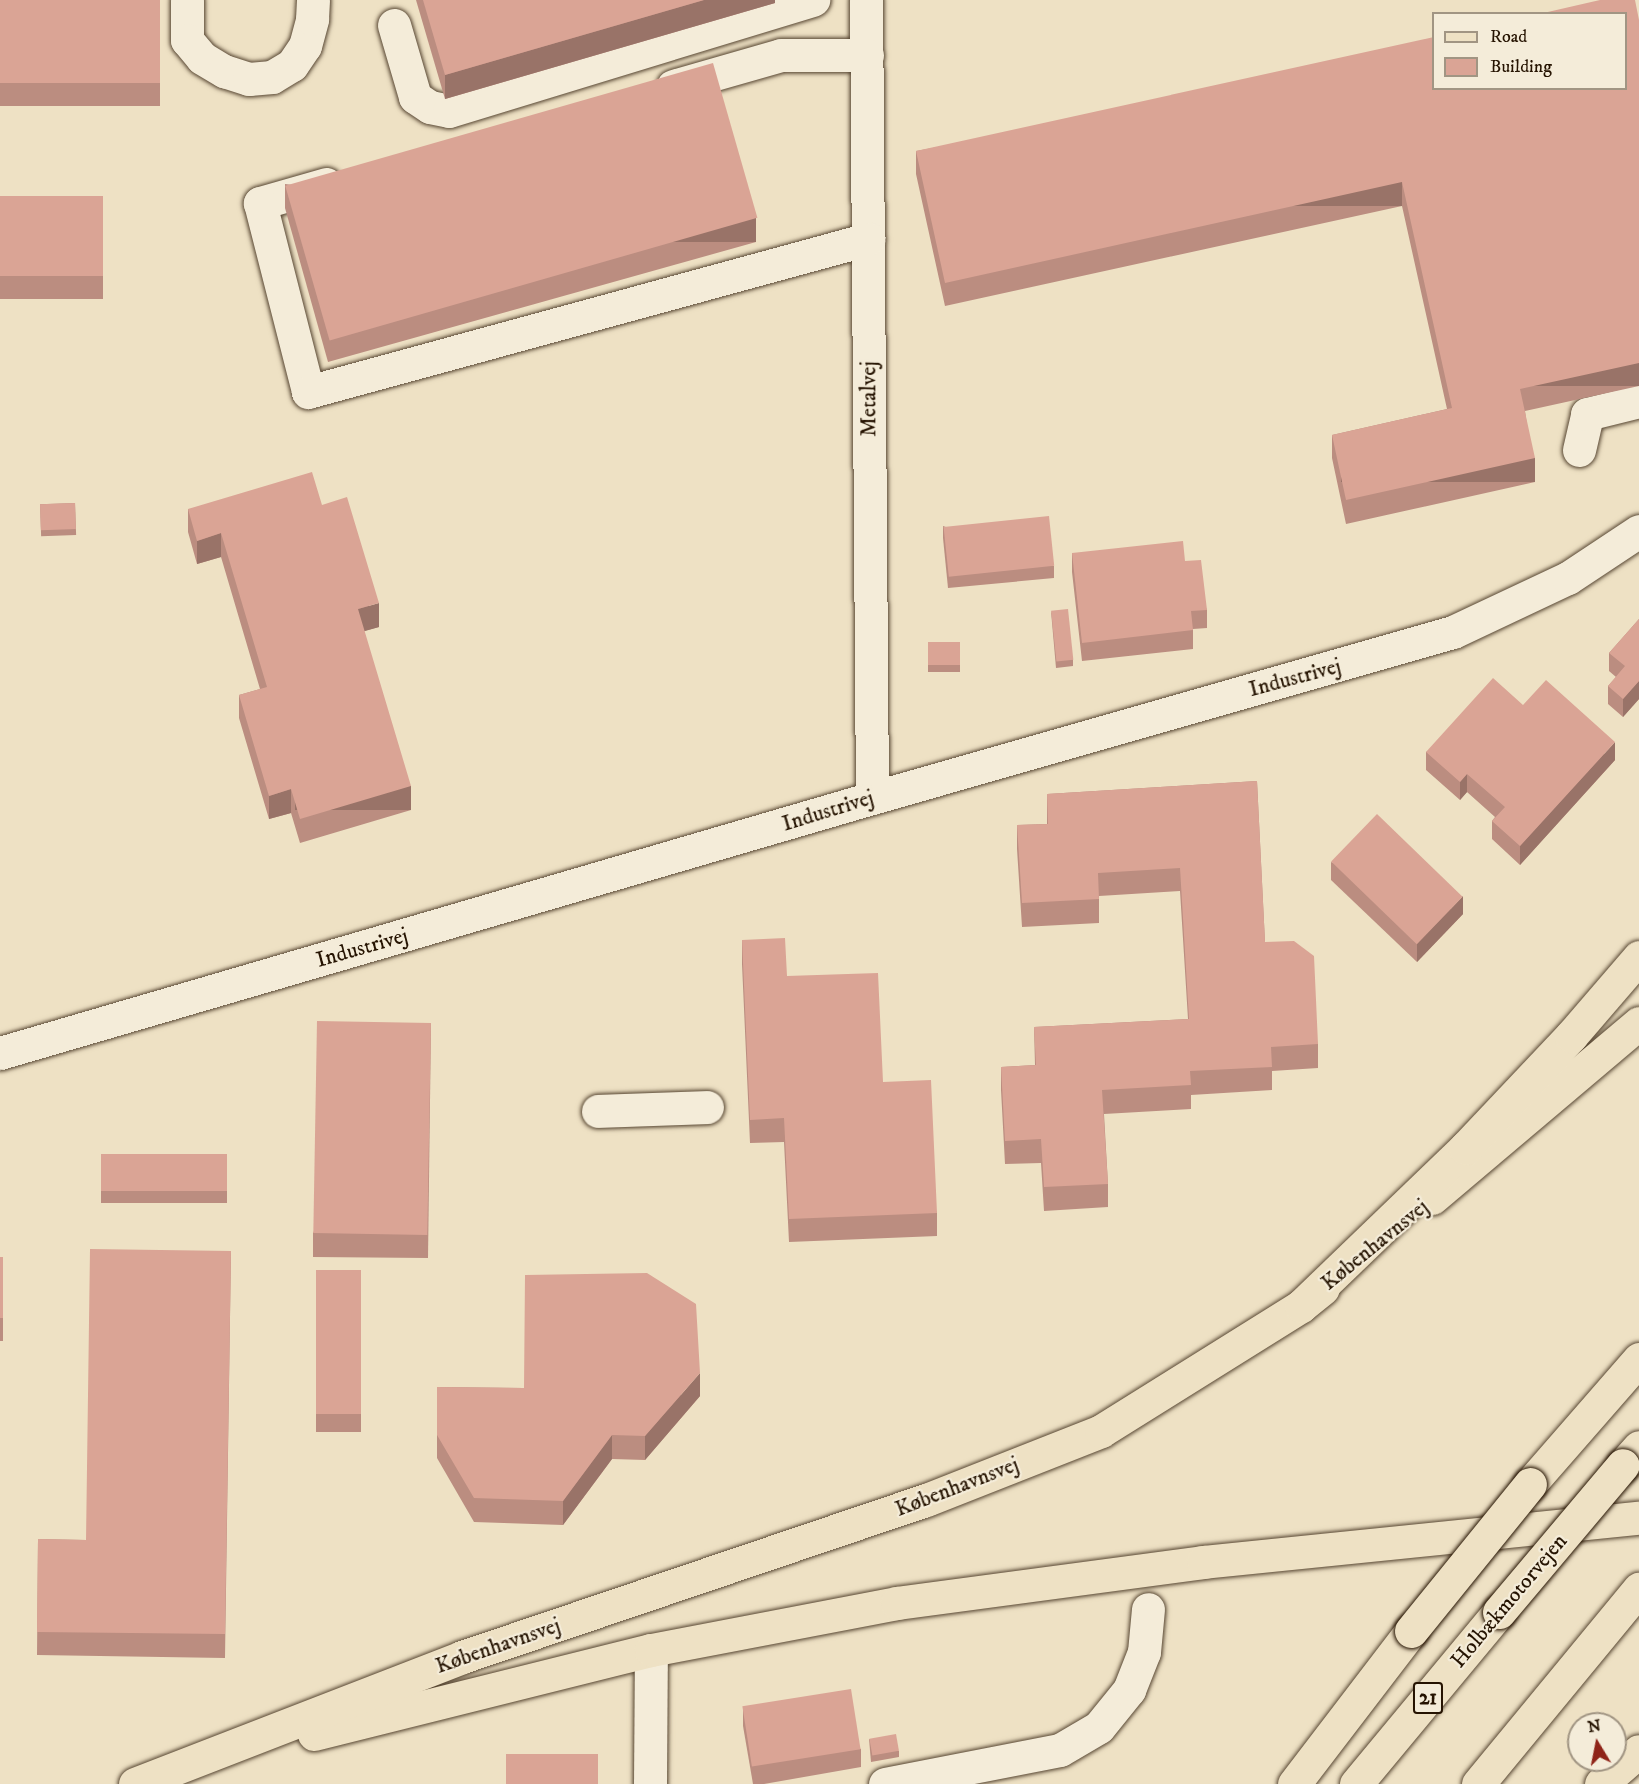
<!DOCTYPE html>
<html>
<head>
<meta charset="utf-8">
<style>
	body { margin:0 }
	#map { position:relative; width:1639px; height:1784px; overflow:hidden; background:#eee1c4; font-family:"IM FELL DW Pica",serif }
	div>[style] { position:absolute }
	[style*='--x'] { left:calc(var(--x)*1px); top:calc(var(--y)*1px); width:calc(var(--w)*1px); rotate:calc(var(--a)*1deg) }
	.roads { filter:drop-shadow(0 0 2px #574632) drop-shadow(0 0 2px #574632) }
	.minor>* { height:33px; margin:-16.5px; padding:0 16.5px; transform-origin:16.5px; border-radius:16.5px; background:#f4ecd9 }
	.major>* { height:33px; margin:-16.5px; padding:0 16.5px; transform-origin:16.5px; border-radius:16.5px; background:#eee1c4 }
	.highway>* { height:33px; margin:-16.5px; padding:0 16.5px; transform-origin:16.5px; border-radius:16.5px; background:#eee1c4 }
	.bridges { filter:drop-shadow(0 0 2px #251301) drop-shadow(0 0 2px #251301) }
	.highway-bridge>* { height:33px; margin:-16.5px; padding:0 16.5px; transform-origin:16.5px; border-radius:16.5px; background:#eee1c4 }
	.wall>* { inset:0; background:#bb8d80; transform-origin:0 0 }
	.shaded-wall>* { inset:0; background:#997368; transform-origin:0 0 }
	.building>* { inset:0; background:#daa495; transform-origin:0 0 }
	span { translate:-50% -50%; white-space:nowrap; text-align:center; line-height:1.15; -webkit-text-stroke:4.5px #f4ecd9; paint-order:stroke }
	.shield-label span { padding:2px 4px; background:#f4ecd9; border:2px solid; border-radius:4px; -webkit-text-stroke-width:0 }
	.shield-label { font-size:21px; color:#251301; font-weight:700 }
	.street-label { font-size:22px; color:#251301 }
	.legend { position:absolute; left:1432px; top:12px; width:195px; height:78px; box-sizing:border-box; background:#f4ecd9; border:2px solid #a19583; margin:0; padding:8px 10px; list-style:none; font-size:18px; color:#251301 }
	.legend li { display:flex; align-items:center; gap:12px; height:30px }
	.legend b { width:30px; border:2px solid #a19583 }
	.north { position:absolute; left:1567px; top:1712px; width:60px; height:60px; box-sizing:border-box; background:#f4ecd9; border:2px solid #a19583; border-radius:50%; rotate:350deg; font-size:16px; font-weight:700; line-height:24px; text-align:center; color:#251301 }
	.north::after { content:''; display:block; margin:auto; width:21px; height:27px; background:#8f2418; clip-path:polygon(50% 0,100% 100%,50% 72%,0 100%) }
</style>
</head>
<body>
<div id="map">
	<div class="roads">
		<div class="minor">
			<div style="--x:187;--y:0;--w:40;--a:90"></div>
			<div style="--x:187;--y:40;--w:23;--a:50"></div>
			<div style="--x:202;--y:58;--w:26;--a:31"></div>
			<div style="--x:224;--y:71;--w:26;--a:18"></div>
			<div style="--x:249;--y:79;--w:23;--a:-5"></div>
			<div style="--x:272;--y:77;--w:23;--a:-31"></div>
			<div style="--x:292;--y:65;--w:23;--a:-56"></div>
			<div style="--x:305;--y:46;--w:28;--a:-75"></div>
			<div style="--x:312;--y:19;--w:19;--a:-87"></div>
			<div style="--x:866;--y:0;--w:798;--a:89.57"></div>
			<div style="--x:394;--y:25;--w:75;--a:73.7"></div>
			<div style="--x:415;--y:97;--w:18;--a:34"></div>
			<div style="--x:430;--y:107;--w:19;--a:12"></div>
			<div style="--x:449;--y:111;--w:381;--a:-17"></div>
			<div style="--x:673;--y:86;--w:112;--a:-16"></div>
			<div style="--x:781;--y:55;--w:86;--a:0"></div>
			<div style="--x:326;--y:184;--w:69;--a:163.9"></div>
			<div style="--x:260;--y:203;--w:195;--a:75.7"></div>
			<div style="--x:308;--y:392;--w:581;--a:-15.28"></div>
			<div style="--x:1579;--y:450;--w:37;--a:-77"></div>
			<div style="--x:1587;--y:414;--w:54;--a:-14"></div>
			<div style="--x:0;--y:1053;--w:909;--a:-16.3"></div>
			<div style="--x:872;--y:798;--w:604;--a:-15.95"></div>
			<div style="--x:1453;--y:632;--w:127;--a:-25.2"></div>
			<div style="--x:1568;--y:578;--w:85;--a:-33.5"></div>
			<div style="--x:598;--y:1111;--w:109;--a:-2.1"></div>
			<div style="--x:650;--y:1784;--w:134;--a:-89.6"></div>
			<div style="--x:885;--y:1784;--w:178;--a:-11"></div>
			<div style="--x:1060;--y:1750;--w:45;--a:-30.5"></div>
			<div style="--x:1099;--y:1727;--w:48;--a:-51"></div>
			<div style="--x:1129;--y:1690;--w:41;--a:-68.5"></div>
			<div style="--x:1144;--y:1652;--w:43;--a:-84.7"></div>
		</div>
		<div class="major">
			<div style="--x:1432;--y:1198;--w:271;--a:-40.2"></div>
			<div style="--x:314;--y:1734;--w:347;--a:-14"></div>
			<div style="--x:651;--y:1650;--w:250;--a:-10.8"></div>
			<div style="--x:897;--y:1603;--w:309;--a:-7.6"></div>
			<div style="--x:1203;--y:1562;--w:438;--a:-5.8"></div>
			<div style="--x:135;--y:1784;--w:351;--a:-21.2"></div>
			<div style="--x:462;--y:1657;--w:490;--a:-18.7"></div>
			<div style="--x:926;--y:1500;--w:188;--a:-21.5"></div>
			<div style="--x:1101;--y:1431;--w:236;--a:-32"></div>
			<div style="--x:1301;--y:1306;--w:28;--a:-39"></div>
		</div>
		<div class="highway">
			<div style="--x:1301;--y:1306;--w:228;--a:-43.9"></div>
			<div style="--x:1465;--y:1148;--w:154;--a:-46.6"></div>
			<div style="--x:1571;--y:1036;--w:104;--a:-49.3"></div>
			<div style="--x:1623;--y:1465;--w:24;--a:-48"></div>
			<div style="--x:1530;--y:1484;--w:166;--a:-48.9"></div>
			<div style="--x:1294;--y:1784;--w:193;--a:-52.6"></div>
			<div style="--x:1356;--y:1784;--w:224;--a:-50.3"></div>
			<div style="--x:1478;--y:1784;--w:253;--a:-50.5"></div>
			<div style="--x:1601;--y:1784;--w:50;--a:-41"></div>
		</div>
	</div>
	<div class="bridges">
		<div class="highway-bridge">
			<div style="--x:1499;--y:1612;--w:192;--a:-49.9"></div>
			<div style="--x:1411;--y:1631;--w:189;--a:-51"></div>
		</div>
	</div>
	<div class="wall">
		<div style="left:0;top:0;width:160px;height:106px"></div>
		<div style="clip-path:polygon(416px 0,775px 0,775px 3px,445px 99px)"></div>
		<div style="clip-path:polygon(1639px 20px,1639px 386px,1525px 411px,1535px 482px,1346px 524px,1332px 458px,1332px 435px,1447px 409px,1402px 206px,945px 306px,916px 174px,916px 151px)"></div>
		<div style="clip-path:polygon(285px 184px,756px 242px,328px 362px,285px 208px)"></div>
		<div style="left:0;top:196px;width:103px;height:103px"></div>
		<div style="left:75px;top:503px;width:32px;height:35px;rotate:88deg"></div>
		<div style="clip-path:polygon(322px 505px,379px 627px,364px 631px,411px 810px,300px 843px,291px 813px,269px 819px,239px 718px,239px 695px,260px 689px,221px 557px,197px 564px,188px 532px,188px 509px)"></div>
		<div style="clip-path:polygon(943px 526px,1054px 566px,1054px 578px,948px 588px,943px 538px)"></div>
		<div style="clip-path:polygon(1072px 553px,1185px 561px,1207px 610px,1207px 628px,1193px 629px,1193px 649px,1082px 661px,1072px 572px)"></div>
		<div style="clip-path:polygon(1051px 611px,1073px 660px,1073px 666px,1056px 668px)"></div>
		<div style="clip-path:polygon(1639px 619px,1639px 699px,1623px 717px,1608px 704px,1608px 686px,1616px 677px,1609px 671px,1609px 653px)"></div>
		<div style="left:928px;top:642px;width:32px;height:30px"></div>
		<div style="clip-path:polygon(1523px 705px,1615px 760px,1520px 865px,1492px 839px,1492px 821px,1495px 817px,1467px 792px,1460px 800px,1426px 770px,1426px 752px)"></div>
		<div style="clip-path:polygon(1257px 781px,1265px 942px,1318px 1044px,1318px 1068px,1272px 1071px,1272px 1090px,1191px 1095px,1191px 1109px,1104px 1114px,1108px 1184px,1108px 1207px,1044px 1211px,1041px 1163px,1005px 1164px,1001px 1090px,1001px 1067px,1035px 1065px,1034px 1027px,1188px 1019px,1180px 891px,1099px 896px,1099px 923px,1022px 927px,1017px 849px,1017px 825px,1047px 824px,1047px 794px)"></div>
		<div style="clip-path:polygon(1331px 862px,1463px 914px,1417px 962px,1331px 880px)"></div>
		<div style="clip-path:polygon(742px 940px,787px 976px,883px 1082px,937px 1213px,937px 1236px,789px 1242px,784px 1142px,750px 1143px,742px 964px)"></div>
		<div style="clip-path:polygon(431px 1023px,428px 1258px,313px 1257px,313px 1233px)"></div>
		<div style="left:101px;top:1154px;width:126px;height:49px"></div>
		<div style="clip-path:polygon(231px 1251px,225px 1658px,37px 1655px,38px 1539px,86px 1540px)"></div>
		<div style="left:0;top:1257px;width:3px;height:84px"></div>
		<div style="left:316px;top:1270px;width:45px;height:162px"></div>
		<div style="clip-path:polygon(437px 1387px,524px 1388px,700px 1396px,645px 1460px,612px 1459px,563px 1525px,474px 1522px,437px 1458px)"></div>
		<div style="clip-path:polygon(743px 1708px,861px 1749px,861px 1767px,764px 1784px,753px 1784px,743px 1726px)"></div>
		<div style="clip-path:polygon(869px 1739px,899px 1751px,899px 1757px,871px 1762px)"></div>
	</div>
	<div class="shaded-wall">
		<div style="clip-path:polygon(704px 0,775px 0,775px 3px,445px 99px,445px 75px)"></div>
		<div style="left:1402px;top:182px;width:24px;height:468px;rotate:90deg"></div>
		<div style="left:756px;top:218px;width:24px;height:445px;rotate:90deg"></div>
		<div style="left:1639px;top:363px;width:23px;height:122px;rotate:90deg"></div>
		<div style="left:1535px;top:458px;width:24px;height:194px;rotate:90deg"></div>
		<div style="clip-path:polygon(221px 533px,221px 557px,197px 564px,197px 541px)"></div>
		<div style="clip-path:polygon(379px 603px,379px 627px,358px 633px,358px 609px)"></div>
		<div style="clip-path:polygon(1639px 681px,1639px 699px,1623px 717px,1623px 699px)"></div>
		<div style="clip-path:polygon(1615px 742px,1615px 760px,1520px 865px,1520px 846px)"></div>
		<div style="clip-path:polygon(1467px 774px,1467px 792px,1460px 800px,1460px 782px)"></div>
		<div style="left:411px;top:786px;width:24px;height:116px;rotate:90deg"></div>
		<div style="clip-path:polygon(291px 789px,291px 813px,269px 819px,269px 796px)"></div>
		<div style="clip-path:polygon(1463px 896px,1463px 914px,1417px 962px,1417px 944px)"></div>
		<div style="clip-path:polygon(700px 1373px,700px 1396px,645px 1460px,645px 1436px)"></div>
		<div style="clip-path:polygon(612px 1435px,612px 1459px,563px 1525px,563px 1501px)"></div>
	</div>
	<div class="building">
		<div style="left:0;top:0;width:160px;height:83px"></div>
		<div style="clip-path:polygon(423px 0,704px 0,445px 75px)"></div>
		<div style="clip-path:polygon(1600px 0,1635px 0,1639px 20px,1639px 363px,1520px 389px,1535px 458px,1346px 500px,1332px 435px,1452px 408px,1402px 182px,945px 283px,916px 151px,1434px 37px,1434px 88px,1626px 88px,1626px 14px,1539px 14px)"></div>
		<div style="left:713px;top:63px;width:161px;height:445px;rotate:74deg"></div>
		<div style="left:0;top:196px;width:103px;height:80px"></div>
		<div style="clip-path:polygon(312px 472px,322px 505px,347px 497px,379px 603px,358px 609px,411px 786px,300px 819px,291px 789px,269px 796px,239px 695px,267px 687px,221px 533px,197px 541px,188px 509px)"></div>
		<div style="left:75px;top:503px;width:26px;height:35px;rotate:88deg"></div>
		<div style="left:1049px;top:516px;width:50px;height:106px;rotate:84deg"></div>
		<div style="clip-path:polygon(1183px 541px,1185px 561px,1201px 560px,1207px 610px,1191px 611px,1193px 630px,1082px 643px,1072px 553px)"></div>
		<div style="left:1068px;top:609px;width:51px;height:17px;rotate:84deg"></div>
		<div style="clip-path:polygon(1639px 619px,1639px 681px,1623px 699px,1608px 686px,1625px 666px,1609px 653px)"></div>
		<div style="left:928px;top:642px;width:32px;height:23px"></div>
		<div style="clip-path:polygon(1493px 678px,1523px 705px,1546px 680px,1615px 742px,1520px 846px,1492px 821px,1505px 807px,1467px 774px,1460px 782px,1426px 752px)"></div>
		<div style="clip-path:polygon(1257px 781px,1265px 942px,1294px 941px,1314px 956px,1318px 1044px,1271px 1047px,1272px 1067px,1190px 1071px,1191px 1085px,1102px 1090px,1108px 1184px,1044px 1187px,1041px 1139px,1005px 1141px,1001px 1067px,1036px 1065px,1034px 1027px,1189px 1019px,1180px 868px,1098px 873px,1099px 899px,1022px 903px,1017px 825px,1048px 824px,1047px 794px)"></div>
		<div style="left:1377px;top:814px;width:119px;height:66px;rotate:44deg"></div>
		<div style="clip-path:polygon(785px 938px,787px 976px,878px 973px,883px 1082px,931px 1080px,937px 1213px,789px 1219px,784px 1118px,750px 1120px,742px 940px)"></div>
		<div style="left:317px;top:1021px;width:114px;height:212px;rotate:1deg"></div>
		<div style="left:101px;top:1154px;width:126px;height:37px"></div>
		<div style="clip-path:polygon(90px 1249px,231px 1251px,225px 1634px,37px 1632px,38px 1539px,86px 1540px)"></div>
		<div style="left:0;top:1257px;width:3px;height:61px"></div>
		<div style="left:316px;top:1270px;width:45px;height:144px"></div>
		<div style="clip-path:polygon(647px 1273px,696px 1304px,700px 1373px,645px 1436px,612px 1435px,563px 1501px,474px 1498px,437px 1435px,437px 1387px,524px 1388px,525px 1275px)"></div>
		<div style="left:851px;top:1689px;width:61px;height:110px;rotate:81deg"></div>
		<div style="left:896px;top:1734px;width:17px;height:27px;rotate:80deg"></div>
		<div style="left:506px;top:1754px;width:92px;height:30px"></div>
	</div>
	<div class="shield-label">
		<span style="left:1428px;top:1698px">21</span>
	</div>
	<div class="street-label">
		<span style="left:869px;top:399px;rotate:-90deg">Metalvej</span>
		<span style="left:1295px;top:678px;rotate:-15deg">Industrivej</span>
		<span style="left:828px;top:811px;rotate:-17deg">Industrivej</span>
		<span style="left:362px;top:948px;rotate:-16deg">Industrivej</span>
		<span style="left:1375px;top:1245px;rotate:-39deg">Københavnsvej</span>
		<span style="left:957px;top:1487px;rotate:-21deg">Københavnsvej</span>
		<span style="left:1509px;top:1601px;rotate:-50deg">Holbækmotorvejen</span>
		<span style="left:498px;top:1646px;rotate:-19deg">Københavnsvej</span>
	</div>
	<ul class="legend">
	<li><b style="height:8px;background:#eee1c4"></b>Road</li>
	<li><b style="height:16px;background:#daa495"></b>Building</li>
	</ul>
	<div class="north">N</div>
</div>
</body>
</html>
